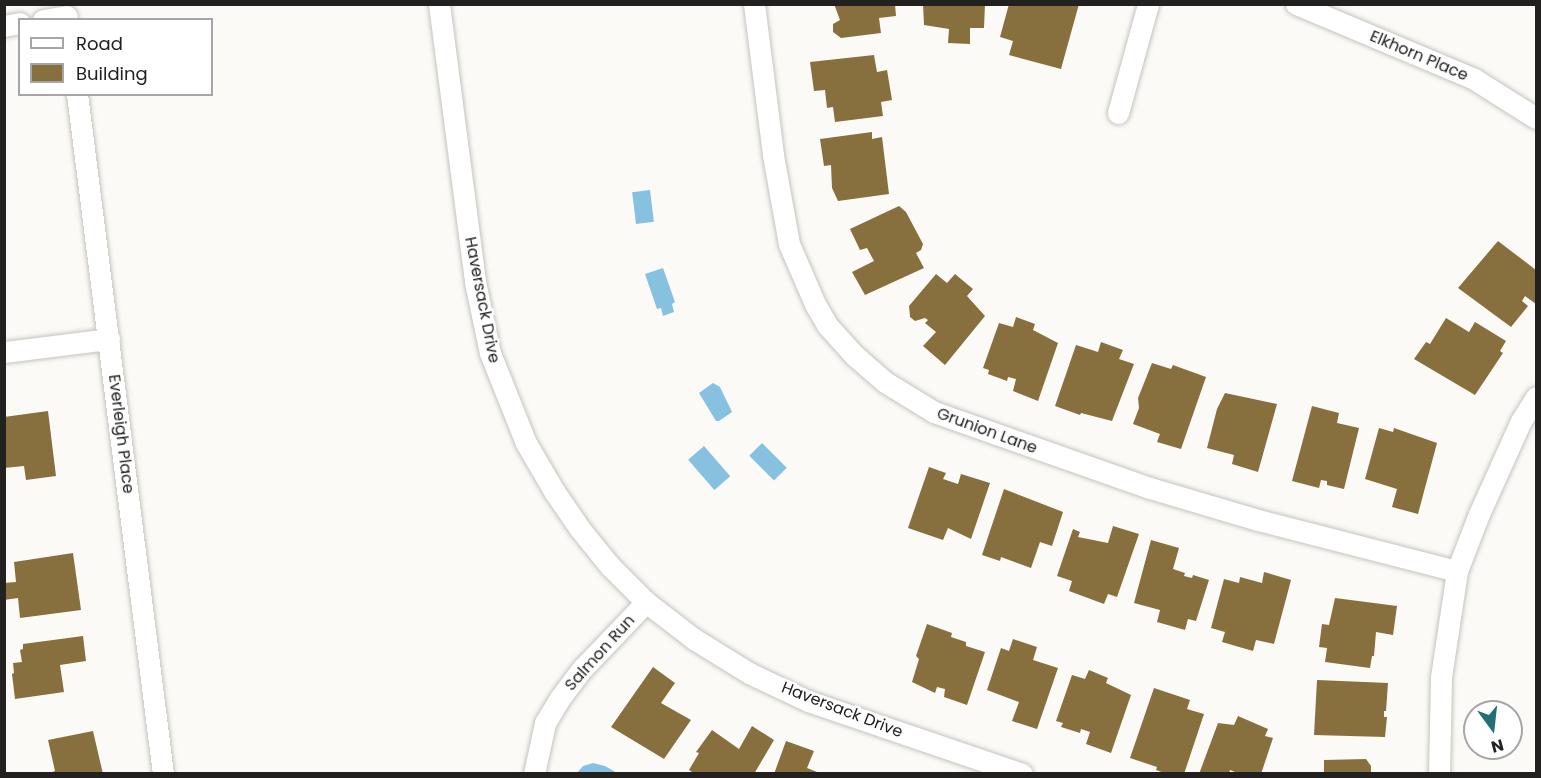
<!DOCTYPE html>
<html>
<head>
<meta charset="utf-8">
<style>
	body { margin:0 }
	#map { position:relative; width:1541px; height:778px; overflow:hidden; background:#fcfaf6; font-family:Poppins,sans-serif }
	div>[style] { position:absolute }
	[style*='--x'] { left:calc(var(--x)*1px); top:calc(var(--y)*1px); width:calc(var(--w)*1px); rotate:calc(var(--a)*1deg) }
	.water>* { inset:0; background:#86c1df; transform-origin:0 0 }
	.building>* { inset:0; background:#886f3e }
	.roads { filter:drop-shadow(0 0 2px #c5c3c0) drop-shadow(0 0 2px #c5c3c0) }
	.minor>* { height:21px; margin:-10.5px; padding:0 10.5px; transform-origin:10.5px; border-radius:10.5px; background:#fff }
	span { translate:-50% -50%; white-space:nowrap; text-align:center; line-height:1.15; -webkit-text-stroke:5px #fff; paint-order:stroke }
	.street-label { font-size:16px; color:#222120 }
	.frame { position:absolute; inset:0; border:6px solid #222120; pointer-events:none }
	.legend { position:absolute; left:18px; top:18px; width:195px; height:78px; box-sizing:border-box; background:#fff; border:2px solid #a7a6a6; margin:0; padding:8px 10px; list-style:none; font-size:18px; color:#222120 }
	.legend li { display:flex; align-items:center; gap:12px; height:30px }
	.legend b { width:30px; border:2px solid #a7a6a6 }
	.north { position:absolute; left:1463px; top:700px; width:60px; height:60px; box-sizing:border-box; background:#fff; border:2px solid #a7a6a6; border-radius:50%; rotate:165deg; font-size:16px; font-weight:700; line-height:24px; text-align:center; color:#222120 }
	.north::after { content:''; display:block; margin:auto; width:21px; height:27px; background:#246f74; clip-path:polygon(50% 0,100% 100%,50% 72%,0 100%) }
</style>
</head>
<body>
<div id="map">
	<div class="water">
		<div style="left:650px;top:190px;width:32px;height:18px;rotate:83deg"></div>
		<div style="clip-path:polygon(663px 268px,675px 302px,672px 304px,674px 312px,663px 316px,661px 308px,657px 309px,645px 274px)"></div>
		<div style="clip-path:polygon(713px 383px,720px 387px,732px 412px,719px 421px,716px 421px,699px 393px)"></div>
		<div style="left:762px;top:443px;width:35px;height:18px;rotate:45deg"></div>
		<div style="left:704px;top:446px;width:40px;height:21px;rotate:49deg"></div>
		<div style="clip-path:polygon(593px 763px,605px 766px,617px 773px,577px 773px,583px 766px)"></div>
	</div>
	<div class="building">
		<div style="clip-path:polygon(834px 4px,895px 4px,896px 16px,879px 18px,881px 33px,841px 38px,833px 32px,833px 24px,840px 20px)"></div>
		<div style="clip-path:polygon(923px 4px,985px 4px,984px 28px,970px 28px,970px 44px,948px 43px,949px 29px,924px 25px)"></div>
		<div style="clip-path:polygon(1009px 4px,1079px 4px,1061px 69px,1009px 55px,1013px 41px,1000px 37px)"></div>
		<div style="clip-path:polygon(874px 55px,877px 72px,887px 70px,892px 100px,881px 102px,883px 116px,835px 122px,833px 107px,827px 108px,825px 90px,814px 91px,810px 62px)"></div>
		<div style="clip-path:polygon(872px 132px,872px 139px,882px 137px,889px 194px,838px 201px,832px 188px,831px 165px,824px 166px,820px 139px)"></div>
		<div style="clip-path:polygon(899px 206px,906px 212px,923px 244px,921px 250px,916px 253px,924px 268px,865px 295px,852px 272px,874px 261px,867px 248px,860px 250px,850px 229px)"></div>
		<div style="clip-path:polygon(1498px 241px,1536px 270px,1536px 304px,1525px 296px,1522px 301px,1528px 306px,1511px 327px,1458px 288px)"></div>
		<div style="clip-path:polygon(936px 274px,947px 283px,955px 274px,973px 289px,967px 296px,985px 316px,945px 365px,923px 346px,936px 332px,925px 323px,928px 320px,925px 318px,915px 321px,910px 317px,909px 306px)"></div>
		<div style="clip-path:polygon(1016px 317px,1035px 324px,1033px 330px,1058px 343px,1038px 401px,1013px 391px,1016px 379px,1008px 377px,1007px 381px,988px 374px,989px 370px,983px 368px,999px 323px,1013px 327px)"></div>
		<div style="clip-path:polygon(1446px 318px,1469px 332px,1475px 322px,1506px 341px,1500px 351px,1503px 353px,1475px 395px,1414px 359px,1426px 342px,1430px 344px)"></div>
		<div style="clip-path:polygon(1101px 342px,1123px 350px,1119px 359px,1134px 364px,1112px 421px,1081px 413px,1080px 415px,1055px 406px,1076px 345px,1098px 352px)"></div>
		<div style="clip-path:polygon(1152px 363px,1171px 369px,1173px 365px,1206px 377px,1181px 449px,1157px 442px,1160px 434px,1133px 424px,1139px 408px,1138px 398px)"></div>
		<div style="clip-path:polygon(1225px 393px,1277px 404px,1258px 472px,1232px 464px,1234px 455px,1207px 448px,1217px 409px)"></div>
		<div style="clip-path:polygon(1312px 406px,1339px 413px,1337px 423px,1359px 428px,1344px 489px,1327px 485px,1327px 481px,1321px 480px,1319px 488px,1292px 481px)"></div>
		<div style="clip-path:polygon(48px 411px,56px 476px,26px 480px,24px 466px,4px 468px,4px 417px)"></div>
		<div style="clip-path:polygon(1379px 428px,1393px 432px,1394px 428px,1437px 443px,1418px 514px,1392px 507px,1397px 489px,1365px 479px)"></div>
		<div style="clip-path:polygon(929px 467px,946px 473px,943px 479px,958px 484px,961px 474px,990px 483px,971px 539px,948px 528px,943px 540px,908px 528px)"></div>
		<div style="clip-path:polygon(1004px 489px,1063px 512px,1052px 546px,1040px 542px,1031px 568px,1001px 557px,1000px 561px,982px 555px)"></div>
		<div style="clip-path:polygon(1113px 526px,1139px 534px,1117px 597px,1108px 594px,1104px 604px,1069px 591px,1072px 581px,1057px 576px,1073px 529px,1080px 532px,1078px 537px,1108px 543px)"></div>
		<div style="clip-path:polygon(1151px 540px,1179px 548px,1173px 569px,1185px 573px,1184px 576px,1192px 578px,1193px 575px,1209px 580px,1196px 621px,1188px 619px,1185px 630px,1157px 622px,1160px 610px,1134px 603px)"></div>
		<div style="clip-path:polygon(73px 553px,81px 610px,20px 618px,18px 598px,4px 600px,4px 583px,16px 582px,14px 562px)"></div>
		<div style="clip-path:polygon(1264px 572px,1291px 580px,1274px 644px,1256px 640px,1253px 651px,1222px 642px,1225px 632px,1211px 628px,1224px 579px,1239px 583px,1240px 577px,1262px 583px)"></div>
		<div style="clip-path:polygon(1335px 598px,1397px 606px,1393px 635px,1376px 632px,1374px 656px,1372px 656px,1370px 668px,1325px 662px,1327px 648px,1319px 647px,1322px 624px,1329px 625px)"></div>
		<div style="clip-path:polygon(927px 624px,952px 633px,951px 637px,966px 642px,966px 646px,985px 652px,967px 705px,944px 697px,945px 689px,937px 687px,935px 693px,912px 682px,919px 659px,916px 656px)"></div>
		<div style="clip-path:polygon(83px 636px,86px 661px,60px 665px,64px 692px,15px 699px,12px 674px,14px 673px,13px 663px,22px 662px,20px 650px,23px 649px,23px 644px)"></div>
		<div style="clip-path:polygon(1013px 639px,1037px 647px,1033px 660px,1058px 668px,1037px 729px,1012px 721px,1019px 702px,987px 690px,1001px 648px,1009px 651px)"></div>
		<div style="clip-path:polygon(653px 667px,675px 683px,661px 703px,691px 720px,664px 759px,611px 727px)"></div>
		<div style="clip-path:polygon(1089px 670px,1108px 678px,1106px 683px,1131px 695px,1111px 753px,1086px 744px,1090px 732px,1081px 729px,1080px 733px,1061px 727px,1063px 723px,1056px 721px,1072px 675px,1085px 679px)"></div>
		<div style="clip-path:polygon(1317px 680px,1388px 683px,1386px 711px,1384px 711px,1384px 717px,1387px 717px,1385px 737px,1314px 735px)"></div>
		<div style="clip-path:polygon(1154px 688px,1190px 700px,1187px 709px,1204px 714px,1184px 774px,1167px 774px,1156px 770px,1157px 767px,1130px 758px)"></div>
		<div style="clip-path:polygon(1238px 716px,1268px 729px,1265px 736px,1273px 738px,1261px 774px,1240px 774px,1230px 770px,1229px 774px,1199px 774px,1218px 723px,1234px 725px)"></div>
		<div style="clip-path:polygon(752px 726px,774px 740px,754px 774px,695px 774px,689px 770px,699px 753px,696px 752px,712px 730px,739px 749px)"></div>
		<div style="clip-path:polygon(93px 731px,103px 774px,47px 774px,55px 771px,48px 740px)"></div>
		<div style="clip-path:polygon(786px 741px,814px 751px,807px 768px,822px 774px,774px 774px)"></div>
		<div style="clip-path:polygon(1366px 759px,1371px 766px,1371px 774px,1324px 774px,1324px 760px)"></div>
	</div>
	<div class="roads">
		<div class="minor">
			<div style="--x:439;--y:4;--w:280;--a:82.6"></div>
			<div style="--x:475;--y:282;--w:73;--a:78.1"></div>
			<div style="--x:490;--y:353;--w:97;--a:68.2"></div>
			<div style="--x:526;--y:443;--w:56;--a:59.7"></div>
			<div style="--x:554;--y:491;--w:46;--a:55.6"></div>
			<div style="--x:580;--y:529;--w:48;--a:51"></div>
			<div style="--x:610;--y:566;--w:51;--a:45"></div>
			<div style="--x:646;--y:602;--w:61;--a:37.6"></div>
			<div style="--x:694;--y:639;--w:65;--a:31.7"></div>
			<div style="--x:749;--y:673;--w:65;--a:25.4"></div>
			<div style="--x:808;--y:701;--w:226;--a:18.8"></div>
			<div style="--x:754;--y:4;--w:152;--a:82.8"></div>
			<div style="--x:773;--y:155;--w:90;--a:79.8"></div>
			<div style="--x:789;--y:244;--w:65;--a:66.6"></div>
			<div style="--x:815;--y:304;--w:24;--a:60"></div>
			<div style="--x:827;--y:325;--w:40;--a:48"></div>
			<div style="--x:854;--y:355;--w:41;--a:41.1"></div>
			<div style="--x:885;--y:382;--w:57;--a:31.5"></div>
			<div style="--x:934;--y:412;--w:229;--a:19.4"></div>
			<div style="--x:1150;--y:488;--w:113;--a:16.5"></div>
			<div style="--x:1258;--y:520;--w:205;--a:14.4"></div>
			<div style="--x:1296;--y:4;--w:193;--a:22.8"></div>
			<div style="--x:1474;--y:79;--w:73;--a:32.2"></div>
			<div style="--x:43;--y:20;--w:24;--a:-9"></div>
			<div style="--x:4;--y:26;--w:16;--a:-11"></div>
			<div style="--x:77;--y:94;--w:685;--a:82.79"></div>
			<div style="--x:1118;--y:113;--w:113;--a:-74.6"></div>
			<div style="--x:4;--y:352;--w:106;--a:-7.1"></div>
			<div style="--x:534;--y:774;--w:52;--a:-77.8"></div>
			<div style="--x:545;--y:723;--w:29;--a:-59"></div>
			<div style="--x:560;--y:698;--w:38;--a:-53"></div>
			<div style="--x:583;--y:668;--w:91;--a:-46.3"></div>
			<div style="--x:1439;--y:774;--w:97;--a:-88.8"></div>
			<div style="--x:1441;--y:677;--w:107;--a:-81.4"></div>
			<div style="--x:1457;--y:571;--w:61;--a:-68.9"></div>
			<div style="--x:1479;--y:514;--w:102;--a:-65.7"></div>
			<div style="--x:1521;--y:421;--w:28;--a:-58"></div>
		</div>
	</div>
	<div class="street-label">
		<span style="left:1419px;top:56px;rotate:23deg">Elkhorn Place</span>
		<span style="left:482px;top:300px;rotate:79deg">Haversack Drive</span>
		<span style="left:987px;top:431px;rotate:20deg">Grunion Lane</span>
		<span style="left:121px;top:434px;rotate:83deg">Everleigh Place</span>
		<span style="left:600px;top:653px;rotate:-48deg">Salmon Run</span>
		<span style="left:842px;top:710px;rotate:21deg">Haversack Drive</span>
	</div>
	<div class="frame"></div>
	<ul class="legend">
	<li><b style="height:8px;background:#fff"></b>Road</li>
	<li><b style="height:16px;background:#886f3e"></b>Building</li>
	</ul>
	<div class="north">N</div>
</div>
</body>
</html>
